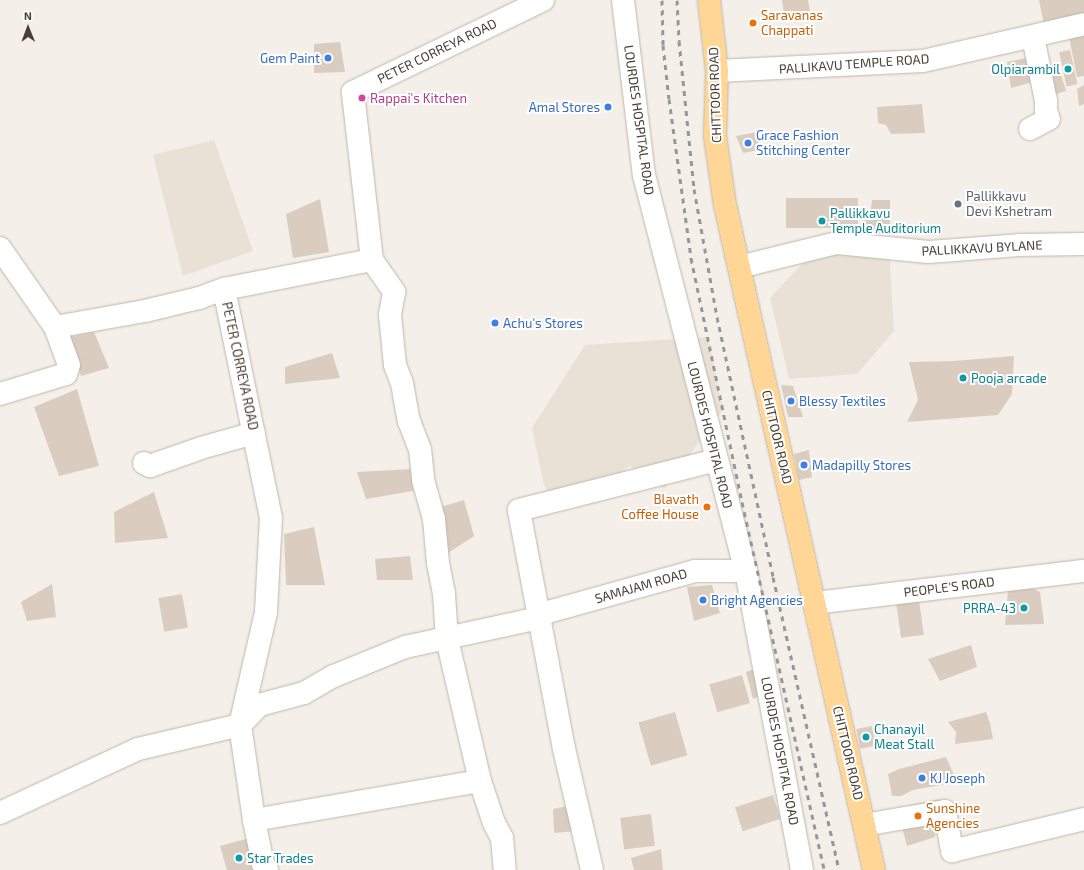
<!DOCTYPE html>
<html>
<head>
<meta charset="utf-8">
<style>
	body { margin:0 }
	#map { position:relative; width:1084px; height:870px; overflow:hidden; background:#f4efe8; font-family:"Exo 2",sans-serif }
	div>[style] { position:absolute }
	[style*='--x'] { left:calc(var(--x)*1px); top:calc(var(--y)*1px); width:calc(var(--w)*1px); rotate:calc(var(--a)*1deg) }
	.residential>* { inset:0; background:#e9e1d6 }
	.building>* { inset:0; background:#dacdc0; transform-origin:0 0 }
	.roads { filter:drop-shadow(0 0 1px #c0b6aa) drop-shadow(0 0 1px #c0b6aa) }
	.minor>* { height:22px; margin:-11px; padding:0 11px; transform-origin:11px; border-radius:11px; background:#fff }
	.major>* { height:22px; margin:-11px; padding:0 11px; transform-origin:11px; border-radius:11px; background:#ffd696 }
	.rail>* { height:3px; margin-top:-1.5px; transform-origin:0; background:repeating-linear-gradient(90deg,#979797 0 5px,transparent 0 10px) }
	.dots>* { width:11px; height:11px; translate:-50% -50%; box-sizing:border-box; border:2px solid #fff; border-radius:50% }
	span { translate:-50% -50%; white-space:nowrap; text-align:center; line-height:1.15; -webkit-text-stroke:4px #fff; paint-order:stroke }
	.food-label { font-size:13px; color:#c56008 }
	.left { translate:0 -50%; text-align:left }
	.right { translate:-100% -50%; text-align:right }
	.street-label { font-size:13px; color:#483f36 }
	.shop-label { font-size:13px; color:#366cbe }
	.culture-label { font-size:13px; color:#0d838f }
	.hotel-label { font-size:13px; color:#b23c85 }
	.worship-label { font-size:13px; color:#5b616d }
	.north { position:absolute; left:8px; top:8px; width:40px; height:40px; -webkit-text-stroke:3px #fff; paint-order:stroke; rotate:359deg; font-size:11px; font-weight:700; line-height:16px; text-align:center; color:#483f36 }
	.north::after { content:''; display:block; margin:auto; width:14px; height:18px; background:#483f36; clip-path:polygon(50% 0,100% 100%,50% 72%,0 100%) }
</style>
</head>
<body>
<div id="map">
	<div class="residential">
		<div style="clip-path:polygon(214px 140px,253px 251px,183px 276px,153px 155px)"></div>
		<div style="clip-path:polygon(889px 250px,894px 331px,857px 374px,789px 379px,770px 298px,810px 255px)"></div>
		<div style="clip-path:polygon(708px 337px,723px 410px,664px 489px,630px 466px,561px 511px,544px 485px,532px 428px,585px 345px)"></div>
	</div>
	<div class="building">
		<div style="clip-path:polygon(782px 0,808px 0,810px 11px,784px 14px)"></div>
		<div style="clip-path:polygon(1039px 0,1084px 0,1084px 16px,1044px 25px)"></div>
		<div style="clip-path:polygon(1084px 34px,1084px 76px,1077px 77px,1069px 37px)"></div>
		<div style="clip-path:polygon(340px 42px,345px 72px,314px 73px,314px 44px)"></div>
		<div style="left:1070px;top:50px;width:35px;height:11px;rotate:78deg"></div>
		<div style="clip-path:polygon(1031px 57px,1037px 81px,1011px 88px,1007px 62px)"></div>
		<div style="left:1059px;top:69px;width:23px;height:16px;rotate:72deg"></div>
		<div style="clip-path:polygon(1084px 85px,1084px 104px,1079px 106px,1077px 89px)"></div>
		<div style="clip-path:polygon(922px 104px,925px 133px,891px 134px,886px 125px,878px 123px,877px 107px)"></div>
		<div style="clip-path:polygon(757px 132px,759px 150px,743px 153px,736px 136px)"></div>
		<div style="left:858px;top:198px;width:30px;height:72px;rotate:90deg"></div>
		<div style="clip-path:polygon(320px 199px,329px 252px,293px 258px,286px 214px)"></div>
		<div style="clip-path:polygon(872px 200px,890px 200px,890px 234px,872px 233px,871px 225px,863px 225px,864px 209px,871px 209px)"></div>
		<div style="clip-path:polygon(94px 332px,109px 368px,81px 376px,69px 337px)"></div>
		<div style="clip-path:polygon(332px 353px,340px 378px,285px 384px,285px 367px)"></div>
		<div style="clip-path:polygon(1014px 356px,1012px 394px,998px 415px,907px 422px,918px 400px,909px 362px,954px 361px)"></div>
		<div style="clip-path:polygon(781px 385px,793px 386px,803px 417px,788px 417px)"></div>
		<div style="clip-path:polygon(77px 389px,99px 466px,59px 476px,34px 407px)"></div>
		<div style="clip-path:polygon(809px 450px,812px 477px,799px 480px,794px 454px)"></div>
		<div style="clip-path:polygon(411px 469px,413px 491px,366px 499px,357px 472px)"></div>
		<div style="clip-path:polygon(154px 492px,168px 538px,115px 543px,114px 512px)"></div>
		<div style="clip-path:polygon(464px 500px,474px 536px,445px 555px,441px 507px)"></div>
		<div style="clip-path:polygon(314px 527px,325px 585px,286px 585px,284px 534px)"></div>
		<div style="clip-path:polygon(410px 556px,413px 580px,377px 580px,375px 559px)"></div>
		<div style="clip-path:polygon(52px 584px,56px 617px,27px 621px,21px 602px)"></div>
		<div style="clip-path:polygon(712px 585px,720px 613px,694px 621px,687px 587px)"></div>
		<div style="clip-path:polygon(1025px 585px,1040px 592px,1044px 624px,1005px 625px,1008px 590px)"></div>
		<div style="left:182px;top:594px;width:34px;height:24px;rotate:80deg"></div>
		<div style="left:919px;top:600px;width:35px;height:23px;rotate:82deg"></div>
		<div style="clip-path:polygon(971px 645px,977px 667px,940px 681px,928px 659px)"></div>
		<div style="clip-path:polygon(767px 665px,775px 689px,753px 699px,746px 672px)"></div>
		<div style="left:742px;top:675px;width:29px;height:34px;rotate:74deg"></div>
		<div style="left:675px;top:712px;width:45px;height:38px;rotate:74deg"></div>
		<div style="clip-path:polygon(986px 712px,990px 723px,993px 739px,955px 744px,956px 732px,948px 722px)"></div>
		<div style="left:872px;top:726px;width:20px;height:16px;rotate:79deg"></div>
		<div style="clip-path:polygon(946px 757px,957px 782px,913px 790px,901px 796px,892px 796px,888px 774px,899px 769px)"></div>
		<div style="left:773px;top:795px;width:25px;height:40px;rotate:72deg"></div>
		<div style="clip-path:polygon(940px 799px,935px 837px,907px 846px,897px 808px)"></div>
		<div style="clip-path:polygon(581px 803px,588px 830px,554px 833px,553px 809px)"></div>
		<div style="left:651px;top:814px;width:32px;height:31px;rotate:83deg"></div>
		<div style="clip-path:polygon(249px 838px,256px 870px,227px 870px,220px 846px)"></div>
		<div style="clip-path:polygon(661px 849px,663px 870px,634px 870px,631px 858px)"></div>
	</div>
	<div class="roads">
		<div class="minor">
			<div style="--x:623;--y:0;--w:176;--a:83.2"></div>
			<div style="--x:644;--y:175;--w:409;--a:75.6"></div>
			<div style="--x:746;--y:571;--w:304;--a:79.4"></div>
			<div style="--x:717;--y:71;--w:206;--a:-2.8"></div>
			<div style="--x:923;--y:61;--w:165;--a:-12.9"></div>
			<div style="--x:1030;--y:129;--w:21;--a:-28"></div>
			<div style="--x:1049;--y:119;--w:9;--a:-111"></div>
			<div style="--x:1046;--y:111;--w:10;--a:-90"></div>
			<div style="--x:1046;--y:101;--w:65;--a:-101.5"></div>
			<div style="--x:0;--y:248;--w:96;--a:55.2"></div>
			<div style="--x:55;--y:327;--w:91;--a:-10.1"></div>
			<div style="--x:145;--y:311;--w:56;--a:-13.5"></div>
			<div style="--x:199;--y:298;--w:27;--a:-20"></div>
			<div style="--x:372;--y:260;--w:39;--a:55"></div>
			<div style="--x:394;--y:292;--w:23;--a:100"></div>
			<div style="--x:390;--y:315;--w:50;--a:84.3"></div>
			<div style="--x:395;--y:365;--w:19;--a:69"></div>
			<div style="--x:402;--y:383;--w:39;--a:80"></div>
			<div style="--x:409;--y:421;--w:30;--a:69"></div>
			<div style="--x:420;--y:449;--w:31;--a:84"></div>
			<div style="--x:423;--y:480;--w:41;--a:74.2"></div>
			<div style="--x:434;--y:519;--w:44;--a:84.8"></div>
			<div style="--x:438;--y:563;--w:32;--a:79"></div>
			<div style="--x:444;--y:594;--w:45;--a:86.2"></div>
			<div style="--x:447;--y:639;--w:146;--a:76.9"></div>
			<div style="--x:480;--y:781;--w:44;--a:71.6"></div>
			<div style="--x:494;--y:823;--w:17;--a:62"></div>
			<div style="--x:502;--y:838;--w:32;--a:85"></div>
			<div style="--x:739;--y:267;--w:101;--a:-13.8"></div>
			<div style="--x:837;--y:243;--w:92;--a:5.6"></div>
			<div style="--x:929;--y:252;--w:90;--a:-4.4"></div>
			<div style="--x:1019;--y:245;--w:65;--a:-0.9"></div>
			<div style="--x:0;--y:394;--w:69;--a:-16.9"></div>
			<div style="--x:66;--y:374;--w:9;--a:-72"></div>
			<div style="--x:69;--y:365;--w:40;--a:-110.2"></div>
			<div style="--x:144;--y:463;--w:7;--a:27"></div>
			<div style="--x:150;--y:466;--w:54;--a:-19.4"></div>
			<div style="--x:201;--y:448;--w:55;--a:-15.8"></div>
			<div style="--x:814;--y:603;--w:272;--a:-6.8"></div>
			<div style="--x:0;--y:813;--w:152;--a:-24.9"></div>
			<div style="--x:138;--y:749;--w:105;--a:-13.2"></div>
			<div style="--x:240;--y:725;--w:28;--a:-46"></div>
			<div style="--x:259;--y:705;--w:47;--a:-14.9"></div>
			<div style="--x:304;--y:693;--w:34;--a:-30"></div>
			<div style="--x:334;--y:676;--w:77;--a:-22.2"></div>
			<div style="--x:405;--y:647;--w:137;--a:-12.2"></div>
			<div style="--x:539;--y:618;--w:11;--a:-34"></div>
			<div style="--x:548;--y:612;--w:153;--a:-15.6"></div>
			<div style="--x:695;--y:571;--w:51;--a:0"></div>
			<div style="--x:254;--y:820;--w:229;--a:-9.8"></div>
			<div style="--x:864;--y:825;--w:82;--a:-9.8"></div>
			<div style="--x:945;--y:811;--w:41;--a:80.1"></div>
			<div style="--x:952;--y:851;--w:136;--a:-13.6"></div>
			<div style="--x:267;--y:870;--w:7;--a:-124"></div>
			<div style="--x:263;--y:864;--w:45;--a:-101.6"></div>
			<div style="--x:254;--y:820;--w:96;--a:-98.4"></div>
			<div style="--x:240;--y:725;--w:116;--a:-77"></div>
			<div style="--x:266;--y:612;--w:94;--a:-87"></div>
			<div style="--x:271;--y:518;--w:234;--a:-101.6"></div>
			<div style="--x:224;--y:289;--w:151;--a:-11.1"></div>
			<div style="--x:372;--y:260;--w:169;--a:-96.5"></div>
			<div style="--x:353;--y:92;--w:211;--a:-25.8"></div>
			<div style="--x:592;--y:870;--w:124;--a:-103"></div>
			<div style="--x:564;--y:749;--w:243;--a:-100.7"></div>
			<div style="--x:519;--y:510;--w:203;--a:-14.2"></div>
		</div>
		<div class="major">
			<div style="--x:709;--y:0;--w:71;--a:83.6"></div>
			<div style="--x:717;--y:71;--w:65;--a:91.8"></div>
			<div style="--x:715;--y:136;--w:70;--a:81.8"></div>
			<div style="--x:725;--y:205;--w:681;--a:77.37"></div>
		</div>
	</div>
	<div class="rail">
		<div style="--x:662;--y:0;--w:45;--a:88.7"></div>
		<div style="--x:663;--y:45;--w:54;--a:83.7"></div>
		<div style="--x:669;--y:99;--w:161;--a:82.1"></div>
		<div style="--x:691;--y:258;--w:249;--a:78.2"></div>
		<div style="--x:742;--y:502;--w:377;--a:77.4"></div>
		<div style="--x:677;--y:0;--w:41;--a:87.2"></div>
		<div style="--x:679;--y:41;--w:149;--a:84.2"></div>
		<div style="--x:694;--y:189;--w:130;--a:79.8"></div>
		<div style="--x:717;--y:317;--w:266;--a:77.8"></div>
		<div style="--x:773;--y:577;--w:300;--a:77.3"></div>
	</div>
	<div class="dots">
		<div style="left:753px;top:23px;background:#e8710a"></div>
		<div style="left:328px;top:58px;background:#3f7fe0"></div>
		<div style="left:1068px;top:69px;background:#0f9aa8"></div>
		<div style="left:362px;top:98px;background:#d1479c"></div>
		<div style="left:608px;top:107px;background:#3f7fe0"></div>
		<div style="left:748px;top:143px;background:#3f7fe0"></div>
		<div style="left:958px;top:204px;background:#6b7280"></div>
		<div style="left:822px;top:221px;background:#0f9aa8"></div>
		<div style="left:495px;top:323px;background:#3f7fe0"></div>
		<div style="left:963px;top:378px;background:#0f9aa8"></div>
		<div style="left:791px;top:401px;background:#3f7fe0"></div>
		<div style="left:804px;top:465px;background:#3f7fe0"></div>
		<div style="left:707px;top:507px;background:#e8710a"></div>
		<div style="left:703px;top:600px;background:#3f7fe0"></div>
		<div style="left:1024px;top:608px;background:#0f9aa8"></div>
		<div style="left:866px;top:737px;background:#0f9aa8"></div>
		<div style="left:922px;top:778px;background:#3f7fe0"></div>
		<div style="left:918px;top:816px;background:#e8710a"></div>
		<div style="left:239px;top:858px;background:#0f9aa8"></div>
	</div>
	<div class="food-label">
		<span class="left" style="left:761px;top:23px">Saravanas<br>Chappati</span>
		<span class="right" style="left:699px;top:507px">Blavath<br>Coffee House</span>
		<span class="left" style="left:926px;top:816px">Sunshine<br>Agencies</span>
	</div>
	<div class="street-label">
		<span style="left:437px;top:51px;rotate:-26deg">PETER CORREYA ROAD</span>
		<span style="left:854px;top:64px;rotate:-4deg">PALLIKAVU TEMPLE ROAD</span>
		<span style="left:715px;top:95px;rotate:-92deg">CHITTOOR ROAD</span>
		<span style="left:639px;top:120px;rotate:82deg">LOURDES HOSPITAL ROAD</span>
		<span style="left:982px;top:248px;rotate:-3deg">PALLIKKAVU BYLANE</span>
		<span style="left:240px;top:366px;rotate:78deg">PETER CORREYA ROAD</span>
		<span style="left:710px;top:435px;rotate:76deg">LOURDES HOSPITAL ROAD</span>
		<span style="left:777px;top:437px;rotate:77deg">CHITTOOR ROAD</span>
		<span style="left:641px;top:586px;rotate:-16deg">SAMAJAM ROAD</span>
		<span style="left:949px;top:587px;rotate:-7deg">PEOPLE'S ROAD</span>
		<span style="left:780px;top:751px;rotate:79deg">LOURDES HOSPITAL ROAD</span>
		<span style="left:848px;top:753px;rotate:77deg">CHITTOOR ROAD</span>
	</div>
	<div class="shop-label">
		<span class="right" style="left:320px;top:58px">Gem Paint</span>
		<span class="right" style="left:600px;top:107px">Amal Stores</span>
		<span class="left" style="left:756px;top:143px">Grace Fashion<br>Stitching Center</span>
		<span class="left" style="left:503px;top:323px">Achu's Stores</span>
		<span class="left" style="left:799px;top:401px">Blessy Textiles</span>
		<span class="left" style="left:812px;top:465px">Madapilly Stores</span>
		<span class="left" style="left:711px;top:600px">Bright Agencies</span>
		<span class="left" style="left:930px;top:778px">KJ Joseph</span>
	</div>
	<div class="culture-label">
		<span class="right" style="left:1060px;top:69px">Olpiarambil</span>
		<span class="left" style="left:830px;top:221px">Pallikkavu<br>Temple Auditorium</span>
		<span class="left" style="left:971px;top:378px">Pooja arcade</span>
		<span class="right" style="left:1016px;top:608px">PRRA-43</span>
		<span class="left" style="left:874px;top:737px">Chanayil<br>Meat Stall</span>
		<span class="left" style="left:247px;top:858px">Star Trades</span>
	</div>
	<div class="hotel-label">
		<span class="left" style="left:370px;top:98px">Rappai's Kitchen</span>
	</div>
	<div class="worship-label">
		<span class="left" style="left:966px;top:204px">Pallikkavu<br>Devi Kshetram</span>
	</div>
	<div class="north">N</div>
</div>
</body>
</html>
